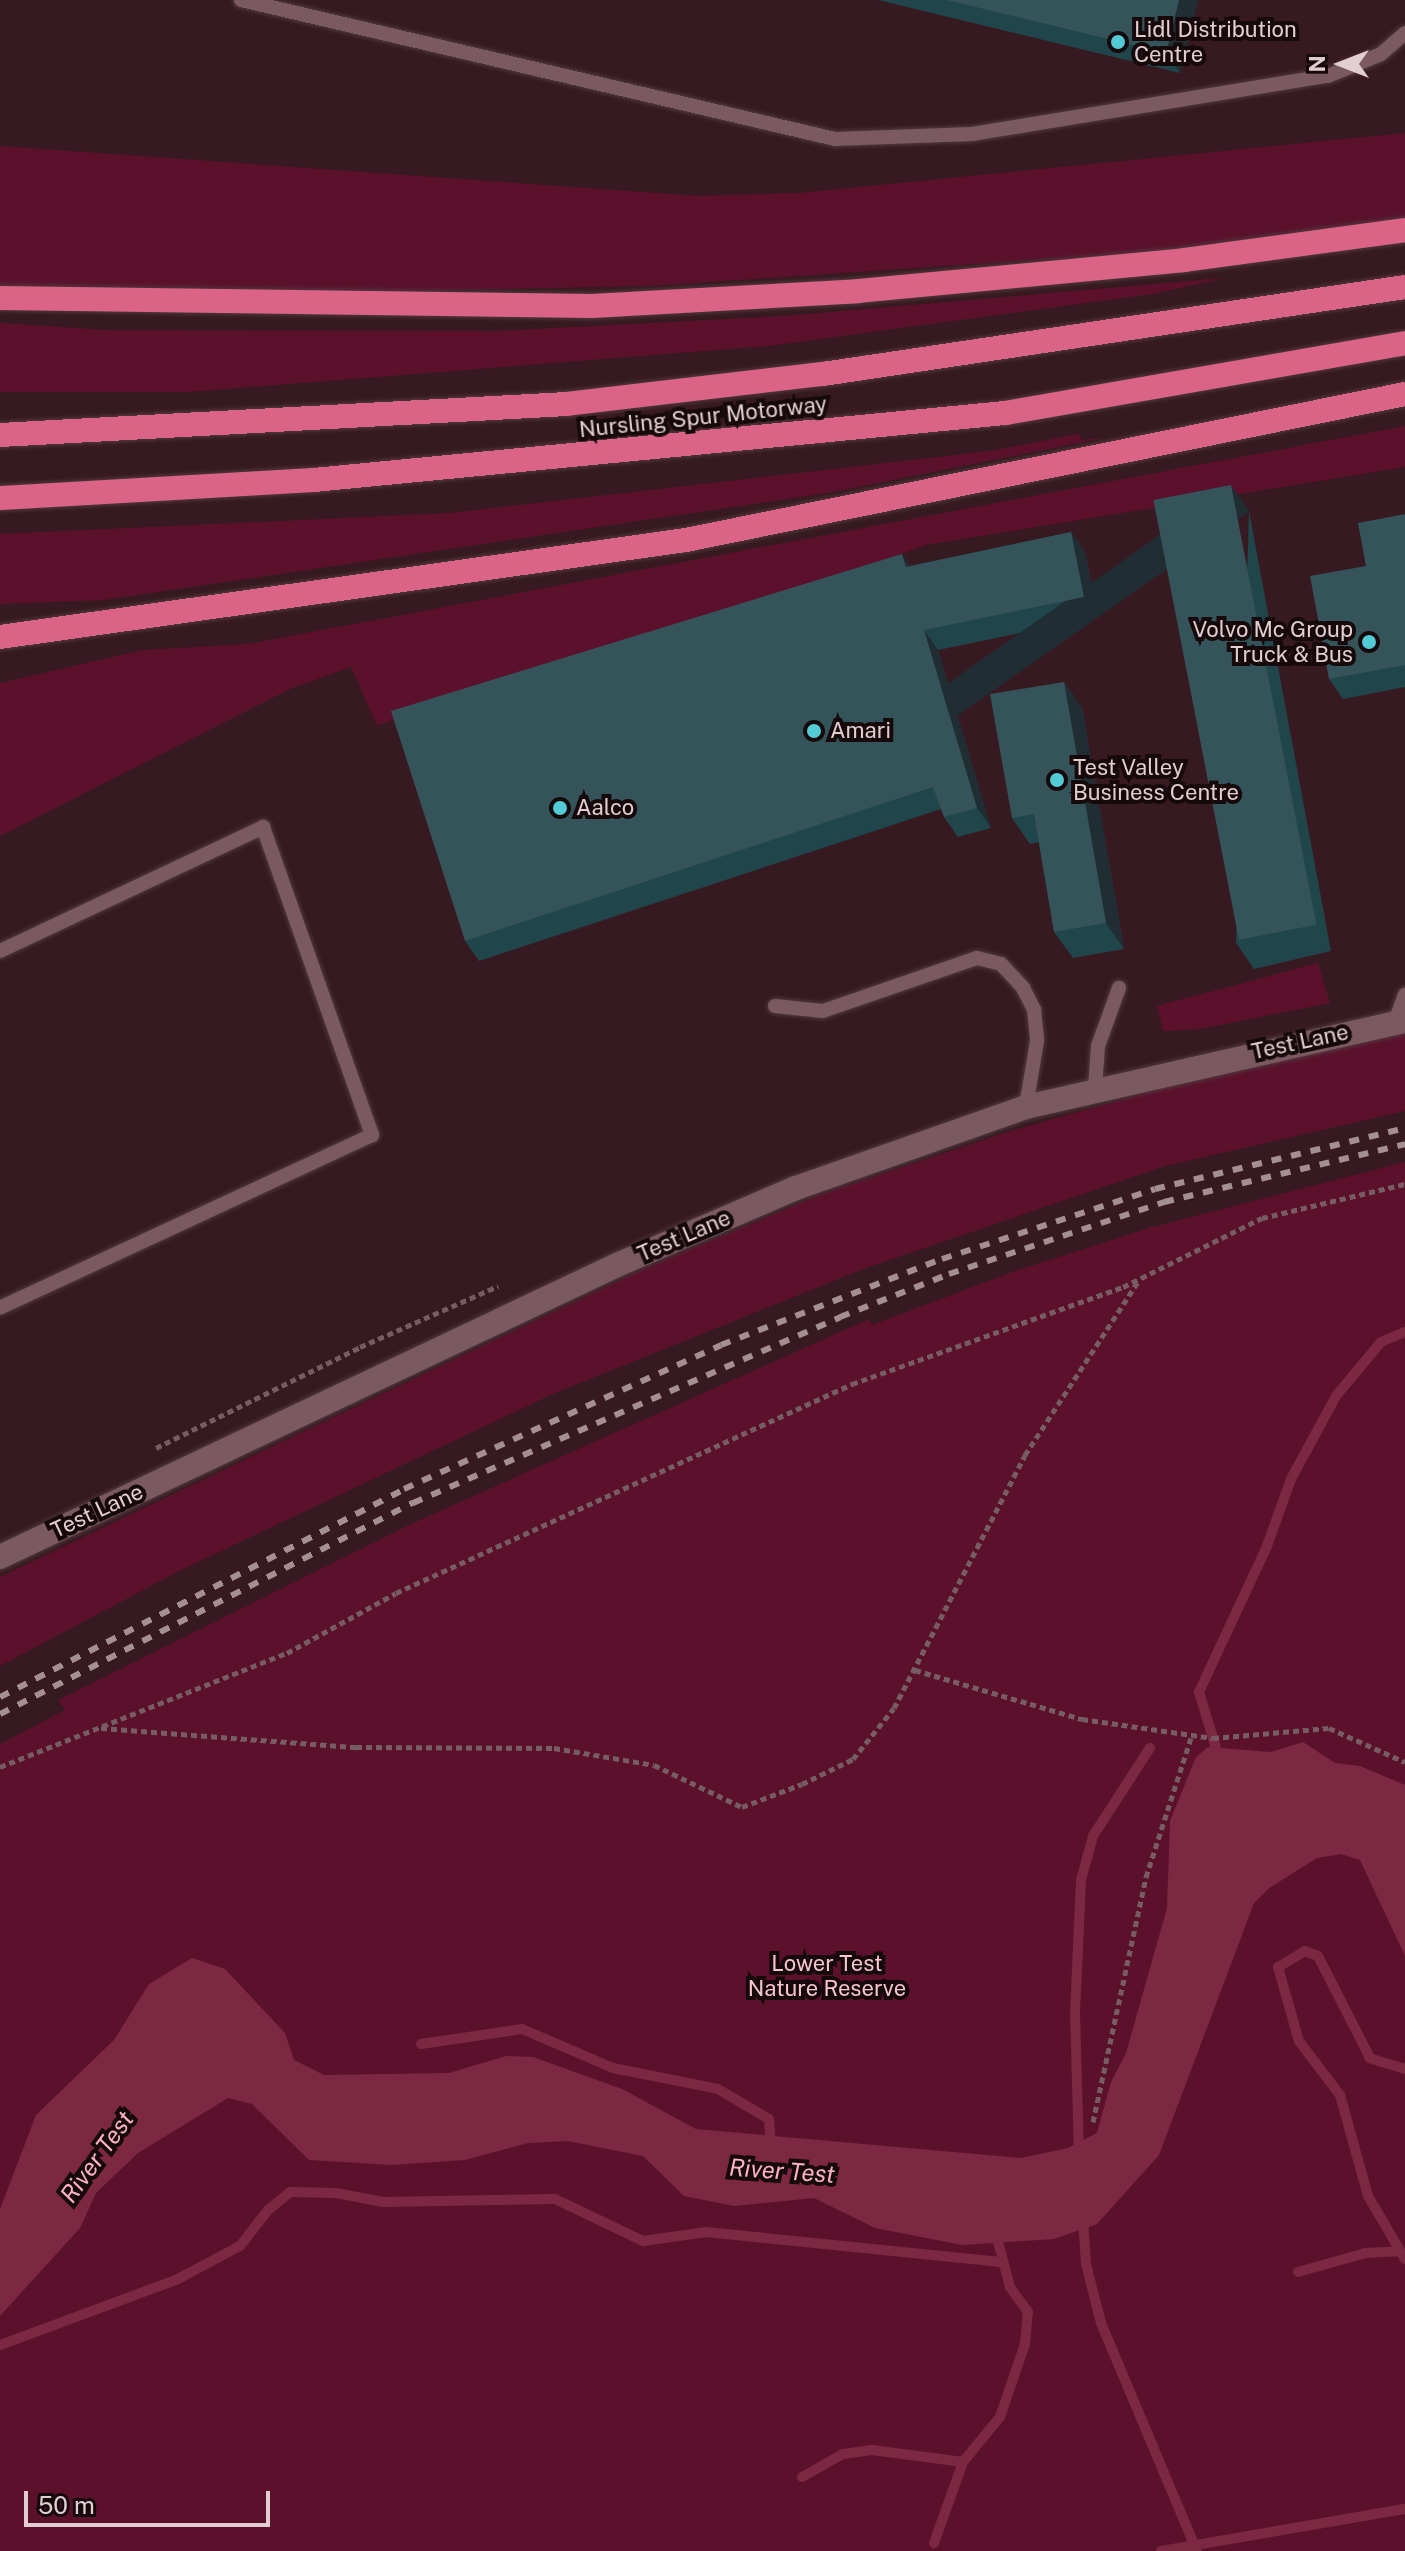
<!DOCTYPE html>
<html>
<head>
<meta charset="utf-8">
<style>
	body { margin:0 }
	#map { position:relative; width:1405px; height:2551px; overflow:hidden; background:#371a21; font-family:"Public Sans",sans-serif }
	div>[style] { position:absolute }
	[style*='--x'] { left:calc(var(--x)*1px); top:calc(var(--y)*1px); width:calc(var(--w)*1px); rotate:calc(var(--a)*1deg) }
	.green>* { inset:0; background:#5b112c }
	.water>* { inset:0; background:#7c2843 }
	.stream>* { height:10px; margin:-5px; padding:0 5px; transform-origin:5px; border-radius:5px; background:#7c2843 }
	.path>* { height:5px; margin-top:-2.5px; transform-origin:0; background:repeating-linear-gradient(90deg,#765d63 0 6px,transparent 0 10px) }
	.roads { filter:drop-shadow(0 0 2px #50393f) drop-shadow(0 0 2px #50393f) }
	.service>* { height:14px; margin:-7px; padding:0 7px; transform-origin:7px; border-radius:7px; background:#7b5961 }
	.tertiary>* { height:24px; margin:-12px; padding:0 12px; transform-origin:12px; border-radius:12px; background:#7b5961 }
	.motorway>* { height:24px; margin:-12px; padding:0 12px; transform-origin:12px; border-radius:12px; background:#db6486 }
	.rail>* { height:6px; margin-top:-3px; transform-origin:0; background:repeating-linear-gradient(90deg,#a68f94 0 10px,transparent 0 20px) }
	.wall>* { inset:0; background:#20454a }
	.shaded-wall>* { inset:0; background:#202e34; transform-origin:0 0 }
	.building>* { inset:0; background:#355459; transform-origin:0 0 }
	.dots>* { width:22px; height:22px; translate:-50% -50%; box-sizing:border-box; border:4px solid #16090c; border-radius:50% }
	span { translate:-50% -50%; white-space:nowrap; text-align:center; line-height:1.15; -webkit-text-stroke:8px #16090c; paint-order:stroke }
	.poi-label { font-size:22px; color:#e2ced2 }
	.left { translate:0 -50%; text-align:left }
	.right { translate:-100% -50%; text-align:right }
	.street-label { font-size:22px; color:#e2ced2 }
	.park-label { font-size:22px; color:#f7c4cf }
	.water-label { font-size:24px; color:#fdb3c4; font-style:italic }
	.north { position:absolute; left:1301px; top:24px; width:80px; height:80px; -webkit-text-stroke:6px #16090c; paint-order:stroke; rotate:270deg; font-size:22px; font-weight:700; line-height:32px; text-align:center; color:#e2ced2 }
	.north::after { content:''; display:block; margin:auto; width:28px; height:36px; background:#e2ced2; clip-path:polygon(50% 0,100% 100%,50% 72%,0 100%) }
	.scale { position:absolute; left:24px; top:2491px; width:246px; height:36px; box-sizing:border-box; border:4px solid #e2ced2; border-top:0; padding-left:10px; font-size:24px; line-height:28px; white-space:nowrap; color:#e2ced2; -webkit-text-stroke:6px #16090c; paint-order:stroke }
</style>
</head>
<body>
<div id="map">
	<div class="green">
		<div style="clip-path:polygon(1405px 133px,1405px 220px,1150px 252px,650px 286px,388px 291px,0 288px,0 146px,698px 196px,799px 193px)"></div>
		<div style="clip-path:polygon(1225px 278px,1152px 294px,768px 346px,188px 392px,0 392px,0 323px,106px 330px,496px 331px,784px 316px)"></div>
		<div style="clip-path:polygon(1405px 426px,1405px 467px,925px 545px,739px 615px,377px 725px,351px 667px,292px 688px,0 836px,0 683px,143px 650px,248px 644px)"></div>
		<div style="clip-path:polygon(1079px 434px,1082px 440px,1103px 438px,828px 493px,103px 600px,0 604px,0 534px,450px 513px,990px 451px)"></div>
		<div style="clip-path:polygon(1318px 963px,1330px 1003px,1200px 1029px,1163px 1031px,1157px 1006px)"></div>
		<div style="clip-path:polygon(1405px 1031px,1405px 1111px,1165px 1166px,866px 1268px,555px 1393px,181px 1570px,0 1666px,0 1577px,639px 1271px,819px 1195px,1007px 1132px,1266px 1059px)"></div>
		<div style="clip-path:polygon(1405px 1162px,1405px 2551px,0 2551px,0 1744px,65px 1710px,58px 1700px,411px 1524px,869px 1319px,872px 1325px,1015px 1271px,1149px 1228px)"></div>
	</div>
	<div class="water">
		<div style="clip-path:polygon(1303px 1742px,1335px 1763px,1360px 1766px,1405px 1785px,1405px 1956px,1360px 1860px,1341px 1854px,1317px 1858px,1269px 1888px,1254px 1903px,1159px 2155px,1097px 2224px,1054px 2239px,962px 2245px,875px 2228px,814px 2198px,734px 2206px,684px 2196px,643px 2156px,568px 2141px,528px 2143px,465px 2160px,392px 2165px,309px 2160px,252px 2104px,228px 2098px,138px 2153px,96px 2193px,80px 2228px,0 2316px,0 2209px,36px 2115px,114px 2040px,149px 1984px,192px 1958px,225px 1969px,285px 2033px,294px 2060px,324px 2075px,449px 2073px,506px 2056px,533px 2057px,622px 2089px,696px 2129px,1021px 2158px,1068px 2148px,1097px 2133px,1111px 2082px,1126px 2053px,1167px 1908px,1170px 1821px,1196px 1757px,1208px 1747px,1271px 1752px)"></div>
	</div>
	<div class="stream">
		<div style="--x:1216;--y:1748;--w:59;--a:-106.9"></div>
		<div style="--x:1199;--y:1692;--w:161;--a:-65"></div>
		<div style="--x:1267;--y:1546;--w:71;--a:-70.3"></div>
		<div style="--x:1291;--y:1479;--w:94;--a:-61.5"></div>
		<div style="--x:1336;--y:1396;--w:70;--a:-50.2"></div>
		<div style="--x:1381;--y:1342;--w:26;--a:-23"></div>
		<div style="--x:421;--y:2044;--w:102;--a:-8.4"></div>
		<div style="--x:522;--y:2029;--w:99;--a:23.2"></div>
		<div style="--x:613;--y:2068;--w:107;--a:11.3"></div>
		<div style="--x:718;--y:2089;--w:59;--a:30.5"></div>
		<div style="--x:769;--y:2119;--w:30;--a:86"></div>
		<div style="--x:1405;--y:2069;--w:37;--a:-163"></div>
		<div style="--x:1370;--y:2058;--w:114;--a:-117"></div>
		<div style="--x:1318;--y:1956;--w:14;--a:-159"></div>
		<div style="--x:1305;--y:1951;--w:31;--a:149"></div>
		<div style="--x:1278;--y:1967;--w:77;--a:74.2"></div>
		<div style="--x:1299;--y:2041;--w:68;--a:52.8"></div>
		<div style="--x:1340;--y:2095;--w:105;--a:74.5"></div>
		<div style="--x:1368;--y:2196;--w:73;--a:59.6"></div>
		<div style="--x:1079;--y:2155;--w:142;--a:-91.6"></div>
		<div style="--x:1075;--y:2013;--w:133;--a:-87.4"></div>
		<div style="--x:1081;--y:1880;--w:46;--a:-74.7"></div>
		<div style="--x:1093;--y:1836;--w:105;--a:-57.1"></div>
		<div style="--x:1083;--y:2219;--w:45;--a:86.2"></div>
		<div style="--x:1086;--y:2264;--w:61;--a:75.7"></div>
		<div style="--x:1101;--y:2323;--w:247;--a:67.2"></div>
		<div style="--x:1298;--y:2272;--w:70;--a:-15.8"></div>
		<div style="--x:1365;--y:2253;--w:35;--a:-3"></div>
		<div style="--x:0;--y:2345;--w:188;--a:-20.3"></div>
		<div style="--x:176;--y:2280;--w:72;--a:-28"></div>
		<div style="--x:240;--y:2246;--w:46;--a:-52.1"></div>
		<div style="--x:268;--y:2210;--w:28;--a:-39"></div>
		<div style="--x:290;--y:2192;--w:46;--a:1.2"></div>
		<div style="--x:336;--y:2193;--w:48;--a:10.8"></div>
		<div style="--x:383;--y:2202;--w:172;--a:-1"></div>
		<div style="--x:555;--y:2199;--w:98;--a:25.5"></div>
		<div style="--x:643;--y:2241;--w:64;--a:-8.1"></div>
		<div style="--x:706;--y:2232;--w:299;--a:5.8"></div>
		<div style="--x:802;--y:2477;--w:47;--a:-29.3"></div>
		<div style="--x:843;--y:2454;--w:29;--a:-8"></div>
		<div style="--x:872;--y:2450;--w:92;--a:7.5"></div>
		<div style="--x:963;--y:2462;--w:58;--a:-50.6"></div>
		<div style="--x:1000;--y:2417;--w:77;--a:-71.1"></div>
		<div style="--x:1025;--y:2344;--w:32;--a:-85"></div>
		<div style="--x:1028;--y:2312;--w:31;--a:-126"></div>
		<div style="--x:1010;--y:2287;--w:55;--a:-104.8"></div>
		<div style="--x:934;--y:2543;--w:86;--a:-70.3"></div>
		<div style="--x:1161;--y:2551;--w:248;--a:-9.8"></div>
	</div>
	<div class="path">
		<div style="--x:156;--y:1448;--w:228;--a:-26.3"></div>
		<div style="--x:360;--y:1347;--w:151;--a:-23.8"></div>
		<div style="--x:915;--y:1670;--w:174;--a:16.4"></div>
		<div style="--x:1082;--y:1719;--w:132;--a:8.3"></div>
		<div style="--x:1213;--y:1738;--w:116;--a:-4.9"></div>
		<div style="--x:1329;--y:1728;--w:83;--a:24.1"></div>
		<div style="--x:101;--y:1728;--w:256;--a:4.3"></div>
		<div style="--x:356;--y:1747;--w:198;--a:0.3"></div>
		<div style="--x:554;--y:1748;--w:101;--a:9.6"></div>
		<div style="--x:654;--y:1765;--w:98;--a:25.5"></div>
		<div style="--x:742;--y:1807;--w:64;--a:-21"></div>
		<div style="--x:802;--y:1784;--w:57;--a:-26.1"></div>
		<div style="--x:853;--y:1759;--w:65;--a:-51.2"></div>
		<div style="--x:894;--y:1708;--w:285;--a:-62.6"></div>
		<div style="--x:1025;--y:1455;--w:209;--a:-56.9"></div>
		<div style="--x:0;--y:1767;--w:309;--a:-21.7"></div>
		<div style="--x:287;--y:1653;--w:124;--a:-28.8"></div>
		<div style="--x:396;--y:1593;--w:502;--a:-24.62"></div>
		<div style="--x:852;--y:1384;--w:288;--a:-19.7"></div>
		<div style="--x:1123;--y:1287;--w:155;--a:-26.4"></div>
		<div style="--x:1262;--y:1218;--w:147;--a:-13.4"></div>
		<div style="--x:1093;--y:2122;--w:251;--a:-77.8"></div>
		<div style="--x:1146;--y:1877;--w:149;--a:-72.1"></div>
	</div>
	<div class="roads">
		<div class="service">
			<div style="--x:241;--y:0;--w:610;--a:13.17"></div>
			<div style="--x:835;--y:139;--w:137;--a:-2.1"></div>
			<div style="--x:972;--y:134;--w:361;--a:-9.3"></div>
			<div style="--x:1328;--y:76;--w:57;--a:-22.5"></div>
			<div style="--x:1381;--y:54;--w:32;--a:-41"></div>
			<div style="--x:0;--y:951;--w:291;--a:-25.2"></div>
			<div style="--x:263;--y:827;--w:327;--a:70.5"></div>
			<div style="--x:372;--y:1135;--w:410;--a:155.1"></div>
			<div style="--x:775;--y:1006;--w:48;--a:5.9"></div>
			<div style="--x:823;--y:1011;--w:163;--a:-19"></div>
			<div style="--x:977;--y:958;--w:25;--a:14"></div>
			<div style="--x:1001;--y:964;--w:33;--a:47"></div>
			<div style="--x:1023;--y:988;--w:25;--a:63"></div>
			<div style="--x:1034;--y:1010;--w:31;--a:84"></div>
			<div style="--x:1037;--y:1041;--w:67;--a:99.5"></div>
			<div style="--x:1395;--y:1022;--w:29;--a:-70"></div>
			<div style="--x:1095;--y:1088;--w:42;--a:-85.9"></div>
			<div style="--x:1098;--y:1046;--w:62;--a:-70.1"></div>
		</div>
		<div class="tertiary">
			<div style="--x:0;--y:1557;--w:683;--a:-25.33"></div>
			<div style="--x:617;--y:1265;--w:195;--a:-23.3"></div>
			<div style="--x:796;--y:1188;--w:244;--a:-19.4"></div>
			<div style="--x:1026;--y:1107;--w:389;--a:-12.8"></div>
		</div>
		<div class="motorway">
			<div style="--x:0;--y:298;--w:592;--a:0.77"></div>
			<div style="--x:592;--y:306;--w:266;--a:-3.2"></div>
			<div style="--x:858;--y:291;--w:327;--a:-5.4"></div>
			<div style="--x:1184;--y:260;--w:223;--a:-7.7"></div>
			<div style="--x:0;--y:435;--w:567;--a:-3.13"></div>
			<div style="--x:566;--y:404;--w:259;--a:-6.7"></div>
			<div style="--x:823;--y:374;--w:588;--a:-8.5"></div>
			<div style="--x:0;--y:498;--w:315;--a:-3.3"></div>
			<div style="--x:314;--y:480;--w:694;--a:-5.54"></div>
			<div style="--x:1005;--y:413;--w:406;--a:-9.9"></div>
			<div style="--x:0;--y:637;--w:693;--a:-8.05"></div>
			<div style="--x:686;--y:540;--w:734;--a:-11.48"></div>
		</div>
	</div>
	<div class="rail">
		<div style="--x:0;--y:1697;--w:454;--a:-27.2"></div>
		<div style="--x:404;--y:1489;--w:348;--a:-24.4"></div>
		<div style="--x:721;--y:1345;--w:237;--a:-21.3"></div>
		<div style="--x:942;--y:1259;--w:224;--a:-18.2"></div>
		<div style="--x:1155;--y:1189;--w:257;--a:-13.7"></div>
		<div style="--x:0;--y:1714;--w:464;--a:-27.1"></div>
		<div style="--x:413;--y:1503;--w:466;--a:-23.5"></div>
		<div style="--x:840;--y:1317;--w:117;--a:-21.5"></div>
		<div style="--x:949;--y:1274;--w:227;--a:-18.5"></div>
		<div style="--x:1164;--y:1202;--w:248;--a:-13.5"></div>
	</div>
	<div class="wall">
		<div style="clip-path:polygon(878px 0,1198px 0,1180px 73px)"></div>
		<div style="clip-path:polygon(1249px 511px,1331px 951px,1254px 969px,1236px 943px)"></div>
		<div style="clip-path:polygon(1405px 514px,1405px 687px,1343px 699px,1329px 679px,1366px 566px)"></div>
		<div style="clip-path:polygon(1071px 532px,1085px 552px,1098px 617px,938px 650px,991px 828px,958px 837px,944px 817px,941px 809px,479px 961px,465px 941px,910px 566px)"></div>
		<div style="clip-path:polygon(1064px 682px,1082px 708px,1124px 949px,1073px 958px,1054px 932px,1039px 842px,1030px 844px,1012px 818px)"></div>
	</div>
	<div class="shaded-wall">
		<div style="clip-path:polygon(1179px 0,1198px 0,1180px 73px,1166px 53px)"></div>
		<div style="left:1231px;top:485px;width:32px;height:448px;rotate:55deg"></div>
		<div style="clip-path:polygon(1071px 532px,1085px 552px,1098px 617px,1084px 597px)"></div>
		<div style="clip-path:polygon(902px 554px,916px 574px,906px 567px)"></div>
		<div style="clip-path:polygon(924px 630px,938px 650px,991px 828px,977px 808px)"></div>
		<div style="clip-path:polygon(1064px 682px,1082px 708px,1124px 949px,1106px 923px)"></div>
	</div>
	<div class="building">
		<div style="clip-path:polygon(947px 0,1179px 0,1166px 53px)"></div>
		<div style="left:1231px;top:485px;width:448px;height:79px;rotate:79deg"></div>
		<div style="clip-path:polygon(1405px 514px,1405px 665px,1329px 679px,1310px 576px,1366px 566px,1358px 523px)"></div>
		<div style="clip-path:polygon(1071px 532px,1084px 597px,924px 630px,977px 808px,944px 817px,933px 787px,465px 941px,391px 711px,902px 554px,906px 567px)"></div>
		<div style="clip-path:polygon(1064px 682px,1106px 923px,1054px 932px,1034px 814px,1012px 818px,990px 694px)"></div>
	</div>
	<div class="dots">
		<div style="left:1118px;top:42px;background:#52cbd7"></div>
		<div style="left:1369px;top:642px;background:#52cbd7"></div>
		<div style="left:814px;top:731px;background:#52cbd7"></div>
		<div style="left:1057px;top:780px;background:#52cbd7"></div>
		<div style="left:560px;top:808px;background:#52cbd7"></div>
	</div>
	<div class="poi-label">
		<span class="left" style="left:1134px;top:42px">Lidl Distribution<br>Centre</span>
		<span class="right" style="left:1353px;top:642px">Volvo Mc Group<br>Truck &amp; Bus</span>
		<span class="left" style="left:830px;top:731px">Amari</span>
		<span class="left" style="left:1073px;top:780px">Test Valley<br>Business Centre</span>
		<span class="left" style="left:576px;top:808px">Aalco</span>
	</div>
	<div class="street-label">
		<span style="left:703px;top:417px;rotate:-6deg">Nursling Spur Motorway</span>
		<span style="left:1300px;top:1042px;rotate:-12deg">Test Lane</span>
		<span style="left:684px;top:1236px;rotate:-23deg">Test Lane</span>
		<span style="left:97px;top:1511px;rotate:-25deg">Test Lane</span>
	</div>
	<div class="park-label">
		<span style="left:827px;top:1976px">Lower Test<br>Nature Reserve</span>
	</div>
	<div class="water-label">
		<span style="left:97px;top:2157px;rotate:-54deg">River Test</span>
		<span style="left:782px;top:2171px;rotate:4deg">River Test</span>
	</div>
	<div class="north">N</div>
	<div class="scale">50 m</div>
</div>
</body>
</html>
